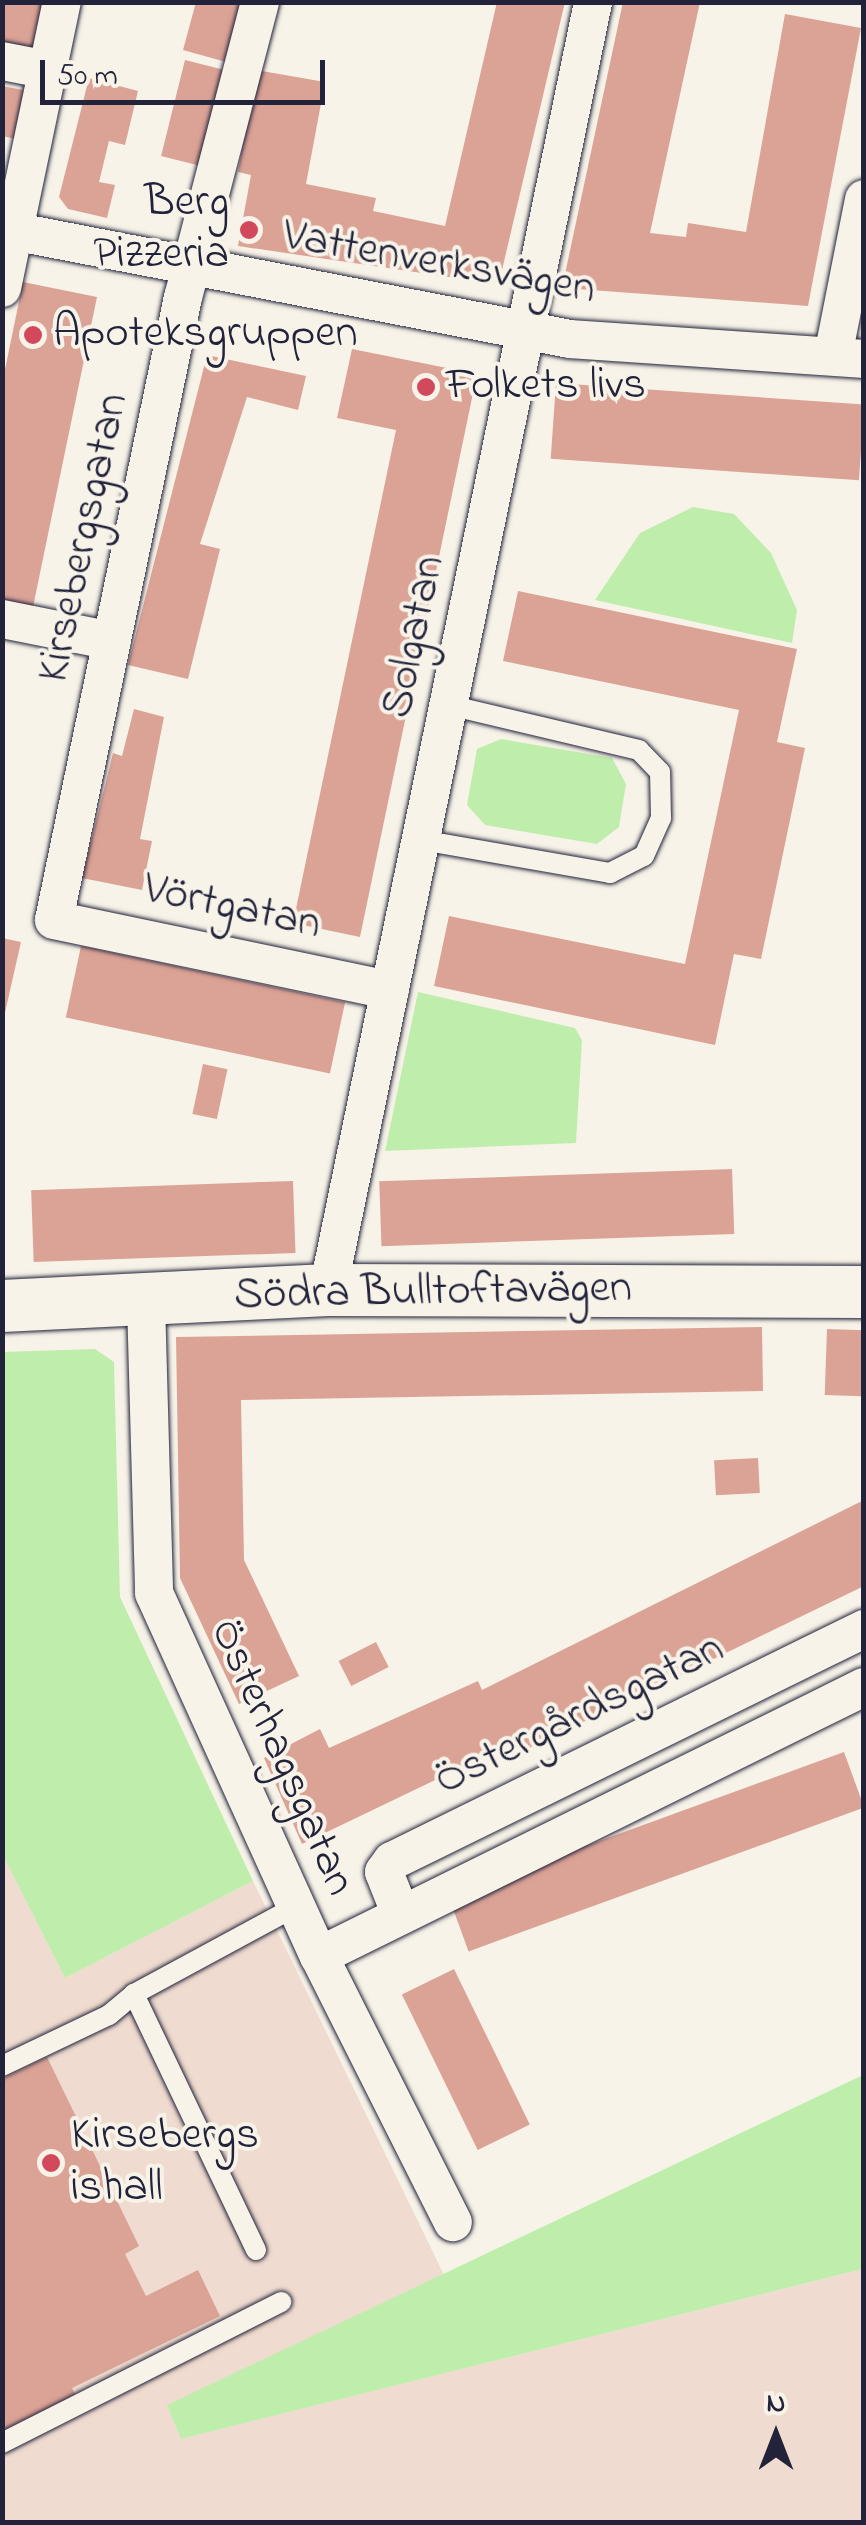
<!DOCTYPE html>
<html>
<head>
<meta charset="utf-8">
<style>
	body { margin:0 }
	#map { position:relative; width:866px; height:2525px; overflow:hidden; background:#f7f3e8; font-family:"Indie Flower",sans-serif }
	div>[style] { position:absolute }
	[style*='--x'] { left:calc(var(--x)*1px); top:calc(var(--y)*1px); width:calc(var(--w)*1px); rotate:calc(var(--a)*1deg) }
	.built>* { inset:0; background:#efdbcf }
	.green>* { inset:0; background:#bfeeac }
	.building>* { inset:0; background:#dba396; transform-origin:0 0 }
	.roads { filter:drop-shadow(0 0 2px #22223b) drop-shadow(0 0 2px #22223b) }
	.lane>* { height:20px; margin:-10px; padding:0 10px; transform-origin:10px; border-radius:10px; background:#f7f3e8 }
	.street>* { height:38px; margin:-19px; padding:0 19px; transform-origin:19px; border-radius:19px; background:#f7f3e8 }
	.secondary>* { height:52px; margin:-26px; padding:0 26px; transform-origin:26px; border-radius:26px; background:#f7f3e8 }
	.dots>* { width:28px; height:28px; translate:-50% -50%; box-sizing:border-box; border:5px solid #f7f3e8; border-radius:50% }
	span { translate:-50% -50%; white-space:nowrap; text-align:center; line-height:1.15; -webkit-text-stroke:8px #f7f3e8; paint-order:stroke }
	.poi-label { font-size:45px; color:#22223b }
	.right { translate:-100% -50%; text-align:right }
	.left { translate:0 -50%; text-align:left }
	.street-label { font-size:45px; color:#22223b }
	.frame { position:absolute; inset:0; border:5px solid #22223b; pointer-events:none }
	.north { position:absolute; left:726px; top:2385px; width:100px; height:100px; -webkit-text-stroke:8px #f7f3e8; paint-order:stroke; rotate:0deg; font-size:28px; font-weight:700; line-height:40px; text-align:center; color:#22223b }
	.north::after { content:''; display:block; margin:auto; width:35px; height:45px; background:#22223b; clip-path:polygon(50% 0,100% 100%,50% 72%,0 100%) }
	.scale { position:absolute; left:40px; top:60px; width:285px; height:45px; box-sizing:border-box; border:5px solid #22223b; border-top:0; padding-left:12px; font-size:30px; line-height:35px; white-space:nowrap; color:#22223b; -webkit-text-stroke:8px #f7f3e8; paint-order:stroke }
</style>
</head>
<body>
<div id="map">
	<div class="built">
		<div style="clip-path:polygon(2px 1852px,65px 1978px,253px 1881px,444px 2275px,168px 2405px,181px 2439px,863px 2269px,863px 2522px,3px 2522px)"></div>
	</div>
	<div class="green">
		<div style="clip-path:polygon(693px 507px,734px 514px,771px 553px,797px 610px,792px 643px,595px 600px,640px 533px)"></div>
		<div style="clip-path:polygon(501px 739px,612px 758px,626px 784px,619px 827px,597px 844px,485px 825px,467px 805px,477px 749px)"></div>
		<div style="clip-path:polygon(418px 992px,575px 1028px,582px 1040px,576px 1143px,385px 1151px)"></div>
		<div style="clip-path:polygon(95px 1349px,114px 1362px,120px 1597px,253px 1881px,65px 1978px,3px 1855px,2px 1352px)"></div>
		<div style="clip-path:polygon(863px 2075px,863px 2269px,181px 2439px,167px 2405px)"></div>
	</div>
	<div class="building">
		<div style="clip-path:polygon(2px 2px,53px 2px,42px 57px,2px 49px)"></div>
		<div style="clip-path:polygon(196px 2px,243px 2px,226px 62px,183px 50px)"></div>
		<div style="clip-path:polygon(497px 2px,565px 2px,502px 270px,483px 282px,238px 246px,251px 175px,238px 172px,256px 70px,325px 82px,306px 184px,376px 198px,373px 211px,445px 226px)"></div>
		<div style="clip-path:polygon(623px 2px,700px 2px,650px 233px,686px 237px,688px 223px,746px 232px,785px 14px,861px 28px,808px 306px,577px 289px,565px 274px)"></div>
		<div style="left:185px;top:60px;width:42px;height:99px;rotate:14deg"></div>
		<div style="clip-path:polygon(89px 78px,138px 91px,125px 145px,109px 141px,99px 182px,115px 185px,107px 218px,68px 209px,59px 197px)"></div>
		<div style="clip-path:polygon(2px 86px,34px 92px,25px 141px,2px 136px)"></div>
		<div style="clip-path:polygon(23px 282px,97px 297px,33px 607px,2px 601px,2px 384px)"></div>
		<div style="clip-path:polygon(352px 349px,477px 374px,360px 937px,293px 923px,396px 430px,337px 418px)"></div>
		<div style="clip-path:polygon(207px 355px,306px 376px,298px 410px,247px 397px,200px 544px,220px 549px,188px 679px,128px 665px)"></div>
		<div style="left:556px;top:383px;width:309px;height:76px;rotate:4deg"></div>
		<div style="clip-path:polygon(518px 591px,797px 649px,777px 742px,805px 748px,761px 959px,734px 954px,715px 1045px,434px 986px,449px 916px,685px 964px,739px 710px,503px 661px)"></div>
		<div style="clip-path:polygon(134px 709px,164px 717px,140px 839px,152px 841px,142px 890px,82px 878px,113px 753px,122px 756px)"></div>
		<div style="clip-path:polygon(2px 938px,21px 942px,4px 1017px,2px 1017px)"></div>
		<div style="left:81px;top:946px;width:270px;height:73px;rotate:12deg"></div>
		<div style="left:203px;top:1064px;width:25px;height:51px;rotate:12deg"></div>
		<div style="left:732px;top:1169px;width:65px;height:353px;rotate:88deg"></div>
		<div style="left:293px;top:1181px;width:72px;height:262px;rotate:88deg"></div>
		<div style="clip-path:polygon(762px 1327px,763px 1391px,241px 1400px,244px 1560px,299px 1676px,239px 1704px,180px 1578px,176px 1337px)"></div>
		<div style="left:827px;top:1329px;width:37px;height:66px;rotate:2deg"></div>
		<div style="left:758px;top:1458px;width:35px;height:44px;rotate:87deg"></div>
		<div style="clip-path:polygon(864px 1500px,864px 1586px,515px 1755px,508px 1745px,302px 1844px,264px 1758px,320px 1729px,329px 1748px,478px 1681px,482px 1690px)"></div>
		<div style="left:376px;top:1642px;width:28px;height:42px;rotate:63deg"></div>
		<div style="left:844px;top:1752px;width:59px;height:421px;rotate:70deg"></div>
		<div style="left:454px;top:1969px;width:173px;height:58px;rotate:64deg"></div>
		<div style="clip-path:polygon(47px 2057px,139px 2246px,125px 2254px,146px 2296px,198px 2270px,220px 2316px,72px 2388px,76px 2396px,2px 2432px,2px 2079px)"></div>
	</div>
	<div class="roads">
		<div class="lane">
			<div style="--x:421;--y:840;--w:192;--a:9.9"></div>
			<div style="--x:610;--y:873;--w:38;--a:-27"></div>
			<div style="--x:644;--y:856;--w:42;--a:-65.9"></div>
			<div style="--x:661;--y:818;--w:46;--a:-91.2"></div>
			<div style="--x:660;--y:772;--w:30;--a:-134"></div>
			<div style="--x:639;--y:750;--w:195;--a:-166.7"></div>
			<div style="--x:2;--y:2066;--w:119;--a:-25.5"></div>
			<div style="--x:109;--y:2015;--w:33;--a:-40"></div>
			<div style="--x:256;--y:2250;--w:284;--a:-115.5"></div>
			<div style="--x:134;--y:1994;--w:185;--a:-28.4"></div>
			<div style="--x:2;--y:2443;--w:313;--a:-26.8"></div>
		</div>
		<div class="street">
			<div style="--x:260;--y:2;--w:305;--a:104.6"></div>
			<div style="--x:183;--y:297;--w:636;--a:101.7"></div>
			<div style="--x:54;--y:920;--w:343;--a:11.8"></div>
			<div style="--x:2;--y:61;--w:47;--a:11.1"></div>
			<div style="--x:2;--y:229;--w:579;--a:10.96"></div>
			<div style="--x:570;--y:339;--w:295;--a:3.9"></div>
			<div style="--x:2;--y:288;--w:292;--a:-78.2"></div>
			<div style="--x:833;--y:356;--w:160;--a:-78.8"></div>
			<div style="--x:2;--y:619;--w:112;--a:11.3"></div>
			<div style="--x:328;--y:1290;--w:1315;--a:-78.37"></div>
			<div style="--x:146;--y:1302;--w:291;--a:88.4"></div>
			<div style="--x:154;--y:1593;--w:399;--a:65.6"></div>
			<div style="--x:319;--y:1956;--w:298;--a:63.3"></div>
			<div style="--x:401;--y:1915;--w:46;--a:-111.6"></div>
			<div style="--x:384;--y:1872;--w:14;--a:-54"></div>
			<div style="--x:392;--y:1861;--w:526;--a:-26.18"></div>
			<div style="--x:319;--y:1956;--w:608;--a:-26.27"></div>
		</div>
		<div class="secondary">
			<div style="--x:2;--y:1306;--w:326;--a:-2.8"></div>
			<div style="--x:328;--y:1290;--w:536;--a:0.21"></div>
		</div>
	</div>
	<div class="dots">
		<div style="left:249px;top:230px;background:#d1495b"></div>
		<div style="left:33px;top:335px;background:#d1495b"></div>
		<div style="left:426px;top:387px;background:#d1495b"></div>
		<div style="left:51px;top:2163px;background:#d1495b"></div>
	</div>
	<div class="poi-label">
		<span class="right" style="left:229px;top:230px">Berg<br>Pizzeria</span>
		<span class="left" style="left:53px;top:335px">Apoteksgruppen</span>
		<span class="left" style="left:446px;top:387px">Folkets livs</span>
		<span class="left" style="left:71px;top:2163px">Kirsebergs<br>ishall</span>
	</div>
	<div class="street-label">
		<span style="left:439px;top:264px;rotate:10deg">Vattenverksvägen</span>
		<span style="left:85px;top:538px;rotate:-78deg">Kirsebergsgatan</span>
		<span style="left:415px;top:637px;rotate:-78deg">Solgatan</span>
		<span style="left:232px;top:908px;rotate:12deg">Vörtgatan</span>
		<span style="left:433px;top:1293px;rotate:-1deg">Södra Bulltoftavägen</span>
		<span style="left:580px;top:1716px;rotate:-26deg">Östergårdsgatan</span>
		<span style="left:281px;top:1758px;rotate:66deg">Österhagsgatan</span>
	</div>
	<div class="frame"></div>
	<div class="north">N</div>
	<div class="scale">50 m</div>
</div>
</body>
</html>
